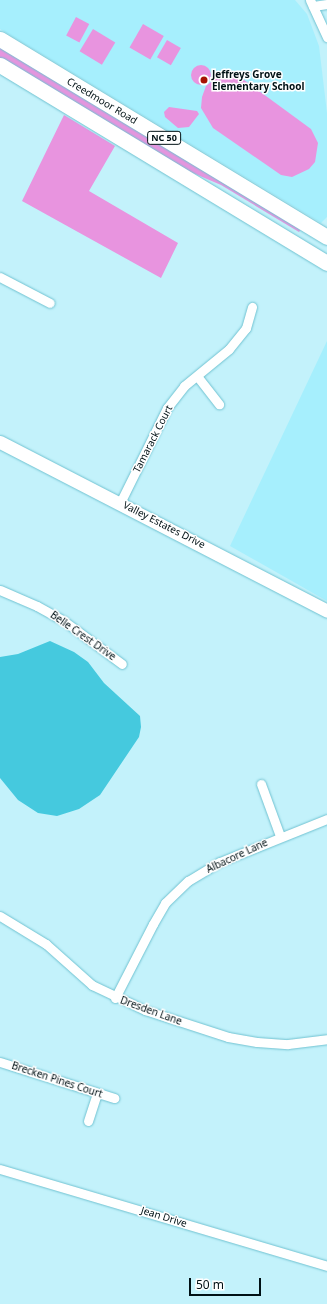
<!DOCTYPE html>
<html>
<head>
<meta charset="utf-8">
<style>
	body { margin:0 }
	#map { position:relative; width:327px; height:1304px; overflow:hidden; background:#c3f2fb; font-family:"Noto Sans",sans-serif }
	div>[style] { position:absolute }
	[style*='--x'] { left:calc(var(--x)*1px); top:calc(var(--y)*1px); width:calc(var(--w)*1px); rotate:calc(var(--a)*1deg) }
	.built>* { inset:0; background:#a6effd }
	.green>* { inset:0; background:#e894df; transform-origin:0 0 }
	.round { border-radius:50% }
	.water>* { inset:0; background:#45c9de }
	.roads { filter:drop-shadow(0 0 1px #70c2d1) drop-shadow(0 0 1px #70c2d1) }
	.street>* { height:9px; margin:-4.5px; padding:0 4.5px; transform-origin:4.5px; border-radius:4.5px; background:#fff }
	.secondary>* { height:13px; margin:-6.5px; padding:0 6.5px; transform-origin:6.5px; border-radius:6.5px; background:#fff }
	.primary>* { height:15px; margin:-7.5px; padding:0 7.5px; transform-origin:7.5px; border-radius:7.5px; background:#fff }
	.dots>* { width:11px; height:11px; translate:-50% -50%; box-sizing:border-box; border:2px solid #fff; border-radius:50% }
	span { translate:-50% -50%; white-space:nowrap; text-align:center; line-height:1.15; -webkit-text-stroke:3px #fff; paint-order:stroke }
	.shield-label span { padding:1px 3px; background:#fff; border:1px solid; border-radius:3px; -webkit-text-stroke-width:0 }
	.shield-label { font-size:9px; color:#001115; font-weight:700 }
	.poi-label { font-size:10px; color:#001115; font-weight:700 }
	.left { translate:0 -50%; text-align:left }
	.street-label { font-size:10px; color:#001115 }
	.scale { position:absolute; left:189px; top:1278px; width:72px; height:18px; box-sizing:border-box; border:2px solid #001115; border-top:0; padding-left:5px; font-size:12px; line-height:14px; white-space:nowrap; color:#001115; -webkit-text-stroke:3px #fff; paint-order:stroke }
</style>
</head>
<body>
<div id="map">
	<div class="built">
		<div style="clip-path:polygon(0 0,295px 0,307px 14px,319px 46px,327px 113px,327px 217px,321px 223px,0 29px)"></div>
		<div style="clip-path:polygon(327px 341px,327px 601px,230px 546px)"></div>
	</div>
	<div class="green">
		<div style="left:76px;top:17px;width:15px;height:21px;rotate:28deg"></div>
		<div style="left:143px;top:24px;width:24px;height:27px;rotate:30deg"></div>
		<div style="left:93px;top:29px;width:26px;height:26px;rotate:31deg"></div>
		<div style="left:167px;top:40px;width:16px;height:20px;rotate:30deg"></div>
		<div style="clip-path:polygon(0 47px,301px 229px,299px 232px,221px 185px,179px 167px,0 59px)"></div>
		<div class="round" style="left:191px;top:65px;width:20px;height:20px"></div>
		<div style="clip-path:polygon(221px 74px,240px 77px,311px 129px,318px 143px,315px 162px,309px 169px,292px 177px,281px 175px,213px 128px,201px 108px,202px 97px,206px 86px)"></div>
		<div style="clip-path:polygon(169px 107px,197px 111px,199px 114px,189px 127px,178px 128px,165px 117px,164px 112px)"></div>
		<div style="clip-path:polygon(64px 115px,115px 146px,89px 191px,178px 243px,161px 278px,22px 201px)"></div>
	</div>
	<div class="water">
		<div style="clip-path:polygon(50px 641px,74px 652px,88px 662px,104px 683px,140px 716px,141px 727px,139px 737px,100px 795px,79px 809px,57px 816px,38px 813px,18px 800px,0 778px,0 657px,18px 654px)"></div>
	</div>
	<div class="roads">
		<div class="street">
			<div style="--x:310;--y:0;--w:41;--a:65.3"></div>
			<div style="--x:313;--y:6;--w:14;--a:-8"></div>
			<div style="--x:0;--y:277;--w:56;--a:27.5"></div>
			<div style="--x:197;--y:376;--w:36;--a:52"></div>
			<div style="--x:120;--y:503;--w:106;--a:-63.7"></div>
			<div style="--x:167;--y:408;--w:28;--a:-52"></div>
			<div style="--x:184;--y:386;--w:58;--a:-39.4"></div>
			<div style="--x:229;--y:349;--w:27;--a:-51"></div>
			<div style="--x:246;--y:328;--w:22;--a:-74"></div>
			<div style="--x:0;--y:590;--w:40;--a:23.4"></div>
			<div style="--x:37;--y:606;--w:31;--a:29"></div>
			<div style="--x:64;--y:621;--w:72;--a:36.6"></div>
			<div style="--x:261;--y:784;--w:55;--a:69.9"></div>
			<div style="--x:0;--y:916;--w:54;--a:31.3"></div>
			<div style="--x:46;--y:944;--w:62;--a:41.7"></div>
			<div style="--x:92;--y:985;--w:59;--a:25.3"></div>
			<div style="--x:145;--y:1010;--w:87;--a:18"></div>
			<div style="--x:228;--y:1037;--w:29;--a:10"></div>
			<div style="--x:257;--y:1042;--w:31;--a:4"></div>
			<div style="--x:288;--y:1044;--w:39;--a:-7"></div>
			<div style="--x:115;--y:998;--w:83;--a:-62.8"></div>
			<div style="--x:153;--y:924;--w:24;--a:-60"></div>
			<div style="--x:165;--y:903;--w:32;--a:-44"></div>
			<div style="--x:188;--y:881;--w:37;--a:-31"></div>
			<div style="--x:220;--y:862;--w:115;--a:-21.9"></div>
			<div style="--x:0;--y:1062;--w:120;--a:17.5"></div>
			<div style="--x:88;--y:1121;--w:29;--a:-72"></div>
			<div style="--x:0;--y:1169;--w:341;--a:16.5"></div>
		</div>
		<div class="secondary">
			<div style="--x:0;--y:442;--w:368;--a:27.3"></div>
		</div>
		<div class="primary">
			<div style="--x:0;--y:39;--w:382;--a:31.2"></div>
			<div style="--x:0;--y:65;--w:382;--a:31.2"></div>
		</div>
	</div>
	<div class="dots">
		<div style="left:204px;top:80px;background:#a61303"></div>
	</div>
	<div class="shield-label">
		<span style="left:164px;top:138px">NC 50</span>
	</div>
	<div class="poi-label">
		<span class="left" style="left:212px;top:80px">Jeffreys Grove<br>Elementary School</span>
	</div>
	<div class="street-label">
		<span style="left:102px;top:101px;rotate:31deg">Creedmoor Road</span>
		<span style="left:153px;top:439px;rotate:-63deg">Tamarack Court</span>
		<span style="left:164px;top:525px;rotate:27deg">Valley Estates Drive</span>
		<span style="left:83px;top:636px;rotate:35deg">Belle Crest Drive</span>
		<span style="left:237px;top:856px;rotate:-25deg">Albacore Lane</span>
		<span style="left:151px;top:1011px;rotate:20deg">Dresden Lane</span>
		<span style="left:57px;top:1080px;rotate:18deg">Brecken Pines Court</span>
		<span style="left:164px;top:1217px;rotate:17deg">Jean Drive</span>
	</div>
	<div class="scale">50 m</div>
</div>
</body>
</html>
